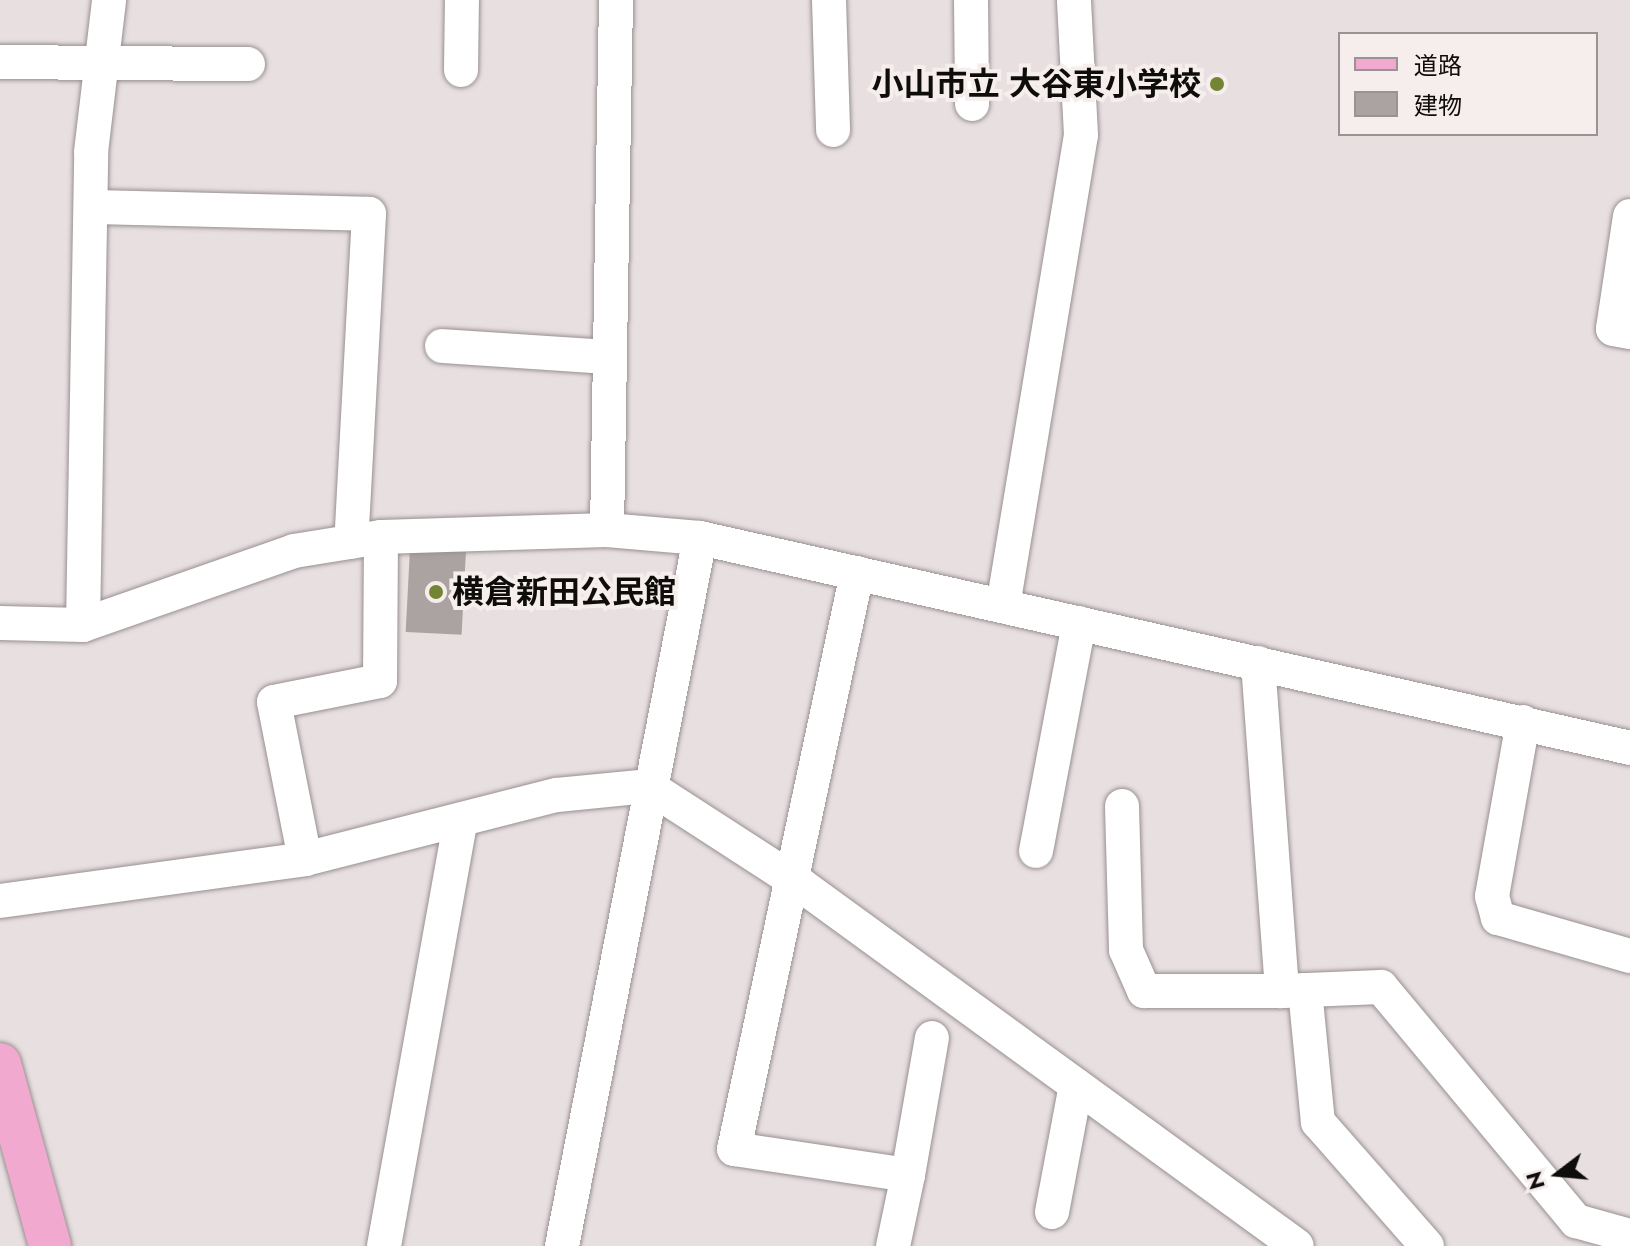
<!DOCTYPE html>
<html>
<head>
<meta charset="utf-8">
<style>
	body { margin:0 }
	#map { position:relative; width:1630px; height:1246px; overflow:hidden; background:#e8dfe0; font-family:Jost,"Noto Sans JP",sans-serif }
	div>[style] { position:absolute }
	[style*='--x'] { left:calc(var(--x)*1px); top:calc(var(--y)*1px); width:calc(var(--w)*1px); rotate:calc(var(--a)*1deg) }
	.building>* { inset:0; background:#aba3a1; transform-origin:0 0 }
	.roads { filter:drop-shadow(0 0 2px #989091) drop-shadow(0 0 2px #989091) }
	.minor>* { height:34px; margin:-17px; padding:0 17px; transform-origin:17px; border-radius:17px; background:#fff }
	.major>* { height:42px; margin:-21px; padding:0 21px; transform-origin:21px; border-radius:21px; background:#f1a9d0 }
	.dots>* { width:22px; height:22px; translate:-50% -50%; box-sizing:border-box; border:4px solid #f6eded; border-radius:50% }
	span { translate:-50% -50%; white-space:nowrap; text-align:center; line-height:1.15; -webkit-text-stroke:8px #f6eded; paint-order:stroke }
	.poi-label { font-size:32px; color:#0f0c0c; font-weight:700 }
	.right { translate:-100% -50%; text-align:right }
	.left { translate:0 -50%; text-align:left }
	.legend { position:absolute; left:1338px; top:32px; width:260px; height:104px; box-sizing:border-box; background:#f6eded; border:2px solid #9a9393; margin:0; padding:10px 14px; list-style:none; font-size:24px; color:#0f0c0c }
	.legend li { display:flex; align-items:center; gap:16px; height:40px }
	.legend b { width:40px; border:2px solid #9a9393 }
	.north { position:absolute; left:1518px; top:1134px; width:80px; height:80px; -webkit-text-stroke:6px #f6eded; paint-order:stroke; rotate:254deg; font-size:22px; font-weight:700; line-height:32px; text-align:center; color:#0f0c0c }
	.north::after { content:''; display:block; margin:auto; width:28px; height:36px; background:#0f0c0c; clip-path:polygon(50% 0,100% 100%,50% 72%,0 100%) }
</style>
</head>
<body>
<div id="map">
	<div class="building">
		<div style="left:410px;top:549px;width:56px;height:83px;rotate:3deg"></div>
	</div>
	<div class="roads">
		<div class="minor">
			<div style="--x:829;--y:0;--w:130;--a:88.2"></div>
			<div style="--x:971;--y:0;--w:104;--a:89.4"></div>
			<div style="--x:0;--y:62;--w:248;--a:0.5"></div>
			<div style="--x:461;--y:70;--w:70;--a:-89.2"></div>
			<div style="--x:92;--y:207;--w:277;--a:1.4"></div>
			<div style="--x:369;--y:214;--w:328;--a:93.1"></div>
			<div style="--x:1630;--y:216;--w:114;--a:98.6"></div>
			<div style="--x:1613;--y:329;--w:17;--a:10"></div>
			<div style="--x:442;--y:346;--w:164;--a:3.8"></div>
			<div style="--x:607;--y:530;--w:530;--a:-89.03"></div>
			<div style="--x:857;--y:573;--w:589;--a:102.05"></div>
			<div style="--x:734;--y:1149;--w:176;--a:8.5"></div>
			<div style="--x:908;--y:1175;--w:73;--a:101.9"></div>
			<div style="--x:1003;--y:606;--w:477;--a:-80.6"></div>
			<div style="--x:1081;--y:135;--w:135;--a:-93"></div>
			<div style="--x:0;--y:623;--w:83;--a:1.4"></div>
			<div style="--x:83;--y:625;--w:224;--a:-19.3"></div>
			<div style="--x:294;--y:551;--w:88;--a:-9.1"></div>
			<div style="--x:381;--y:537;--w:226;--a:-1.8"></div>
			<div style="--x:607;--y:530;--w:93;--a:4.9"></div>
			<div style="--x:700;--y:538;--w:953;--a:12.72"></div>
			<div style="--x:83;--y:625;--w:473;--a:-89"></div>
			<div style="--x:91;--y:152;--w:153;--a:-83.2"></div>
			<div style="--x:1258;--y:663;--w:329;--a:85.8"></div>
			<div style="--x:1282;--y:991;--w:99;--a:-2.3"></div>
			<div style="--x:1381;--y:987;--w:305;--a:50.2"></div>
			<div style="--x:1576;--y:1221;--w:56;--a:15.5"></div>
			<div style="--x:1523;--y:722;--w:177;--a:100.1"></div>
			<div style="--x:1492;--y:896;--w:23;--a:75"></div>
			<div style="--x:1498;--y:918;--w:137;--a:16.1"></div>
			<div style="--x:1122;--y:806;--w:144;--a:88.4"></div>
			<div style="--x:1126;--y:950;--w:45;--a:66.3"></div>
			<div style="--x:1144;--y:991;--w:138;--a:0"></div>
			<div style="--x:1036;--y:851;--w:232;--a:-79.3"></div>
			<div style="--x:305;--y:859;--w:160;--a:-101.2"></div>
			<div style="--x:274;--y:702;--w:108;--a:-11.2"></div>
			<div style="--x:380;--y:681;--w:144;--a:-89.6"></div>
			<div style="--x:0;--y:901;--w:308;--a:-7.8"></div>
			<div style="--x:305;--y:859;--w:260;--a:-14.3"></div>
			<div style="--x:557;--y:795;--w:91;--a:-5.6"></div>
			<div style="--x:648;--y:786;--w:182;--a:32.9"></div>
			<div style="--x:801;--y:885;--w:613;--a:36.05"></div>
			<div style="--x:1305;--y:990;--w:133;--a:84.4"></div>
			<div style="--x:1318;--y:1122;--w:165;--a:48.7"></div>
			<div style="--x:908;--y:1175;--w:139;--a:-80.1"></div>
			<div style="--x:1052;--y:1212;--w:129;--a:-79.3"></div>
			<div style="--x:384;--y:1246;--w:433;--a:-79.8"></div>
			<div style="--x:562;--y:1246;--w:721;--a:-78.97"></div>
		</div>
		<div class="major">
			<div style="--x:0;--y:1064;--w:189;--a:74.6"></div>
		</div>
	</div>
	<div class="dots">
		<div style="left:1217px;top:84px;background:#738534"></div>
		<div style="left:436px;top:592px;background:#738534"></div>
	</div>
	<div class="poi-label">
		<span class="right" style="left:1201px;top:84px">小山市立 大谷東小学校</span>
		<span class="left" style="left:452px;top:592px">横倉新田公民館</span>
	</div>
	<ul class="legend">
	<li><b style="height:10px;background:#f1a9d0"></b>道路</li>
	<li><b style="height:22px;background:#aba3a1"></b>建物</li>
	</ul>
	<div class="north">N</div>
</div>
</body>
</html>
